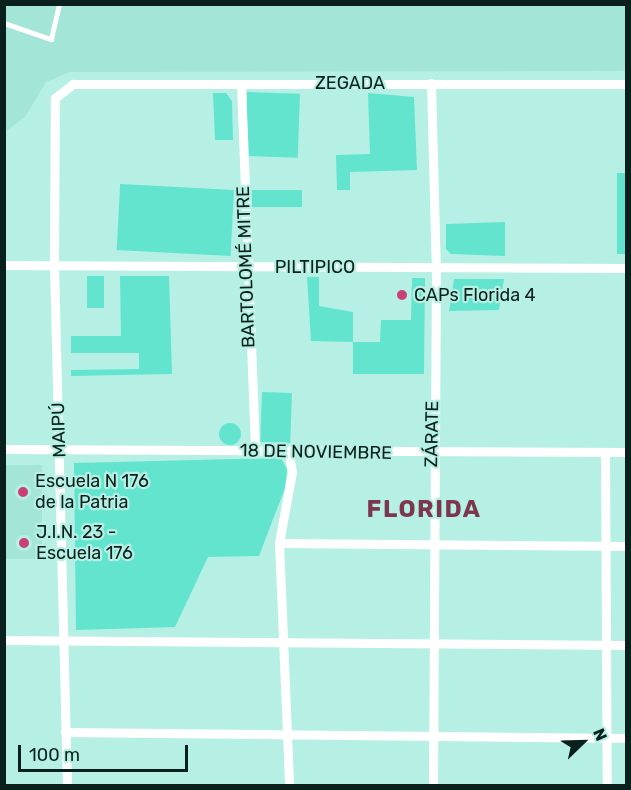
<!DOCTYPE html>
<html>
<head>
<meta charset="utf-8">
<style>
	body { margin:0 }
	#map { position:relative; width:631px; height:790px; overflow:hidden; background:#b6f0e4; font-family:Rubik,sans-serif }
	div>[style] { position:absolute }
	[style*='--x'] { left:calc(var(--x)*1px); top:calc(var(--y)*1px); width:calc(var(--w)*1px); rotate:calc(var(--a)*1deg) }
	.built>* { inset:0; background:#a3e6d8; transform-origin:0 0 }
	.green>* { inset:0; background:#62e4ce; transform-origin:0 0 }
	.round { border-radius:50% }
	.lane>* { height:4.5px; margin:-2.25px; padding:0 2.25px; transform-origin:2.25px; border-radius:2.25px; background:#fff }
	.street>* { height:9px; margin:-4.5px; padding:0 4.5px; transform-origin:4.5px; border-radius:4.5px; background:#fff }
	.dots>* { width:16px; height:16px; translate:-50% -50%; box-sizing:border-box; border:3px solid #b6f0e4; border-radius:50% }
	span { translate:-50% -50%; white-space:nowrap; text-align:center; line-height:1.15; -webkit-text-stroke:4.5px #b6f0e4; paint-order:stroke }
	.street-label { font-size:18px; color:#09201c }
	.poi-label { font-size:18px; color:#09201c }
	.left { translate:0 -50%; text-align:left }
	.district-label { font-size:24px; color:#7c374f; font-weight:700; letter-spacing:1.5px }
	.frame { position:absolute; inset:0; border:6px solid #09201c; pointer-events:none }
	.north { position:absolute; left:553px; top:712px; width:60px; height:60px; -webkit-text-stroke:4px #b6f0e4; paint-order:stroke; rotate:67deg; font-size:16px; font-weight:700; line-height:24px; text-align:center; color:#09201c }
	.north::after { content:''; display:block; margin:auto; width:21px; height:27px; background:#09201c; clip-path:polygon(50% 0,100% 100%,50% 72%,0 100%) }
	.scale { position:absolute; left:18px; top:745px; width:170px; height:27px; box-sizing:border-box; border:3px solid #09201c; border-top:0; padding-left:8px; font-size:18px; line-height:21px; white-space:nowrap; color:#09201c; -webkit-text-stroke:4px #b6f0e4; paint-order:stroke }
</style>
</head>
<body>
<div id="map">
	<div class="built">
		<div style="clip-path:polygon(5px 5px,626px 5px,626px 71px,70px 72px,46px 82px,25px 117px,5px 132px)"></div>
		<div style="left:5px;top:465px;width:37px;height:94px"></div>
	</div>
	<div class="green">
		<div style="left:247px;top:92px;width:53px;height:64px;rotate:2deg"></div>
		<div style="clip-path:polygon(213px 93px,226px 93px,232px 101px,233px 140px,215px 140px)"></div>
		<div style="clip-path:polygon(368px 93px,414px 97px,417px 170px,350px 172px,350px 190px,337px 190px,336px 155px,370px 154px)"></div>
		<div style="left:617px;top:173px;width:9px;height:81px"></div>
		<div style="left:234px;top:190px;width:66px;height:114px;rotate:93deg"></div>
		<div style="left:252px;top:190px;width:50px;height:17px"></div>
		<div style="clip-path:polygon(505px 222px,505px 256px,451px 254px,446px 249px,446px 224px)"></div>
		<div style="left:87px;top:276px;width:17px;height:32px"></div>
		<div style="clip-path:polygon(120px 276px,169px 276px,172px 374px,71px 376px,71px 370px,139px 369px,139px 353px,71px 353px,71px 336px,121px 336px)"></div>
		<div style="clip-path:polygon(307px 277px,319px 277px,319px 306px,353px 312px,353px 342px,380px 342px,381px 320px,411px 320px,412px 278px,425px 278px,424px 374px,353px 374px,353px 342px,311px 341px)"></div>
		<div style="clip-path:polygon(454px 279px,504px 279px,499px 310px,449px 311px)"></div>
		<div style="left:262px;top:392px;width:30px;height:50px;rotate:2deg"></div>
		<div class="round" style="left:219px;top:423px;width:22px;height:22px"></div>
		<div style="clip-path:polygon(281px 458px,287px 469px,285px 488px,259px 556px,208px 557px,175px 627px,76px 630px,74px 463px)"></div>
	</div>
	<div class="lane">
		<div style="--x:4;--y:23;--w:50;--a:18.8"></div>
		<div style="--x:51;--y:39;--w:36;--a:-77"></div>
	</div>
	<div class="street">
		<div style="--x:431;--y:83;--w:185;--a:88.5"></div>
		<div style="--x:436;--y:268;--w:518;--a:90.33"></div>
		<div style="--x:241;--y:84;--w:367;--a:87.8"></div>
		<div style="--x:4;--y:265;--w:622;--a:0.28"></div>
		<div style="--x:4;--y:449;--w:622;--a:0.28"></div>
		<div style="--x:288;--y:451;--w:21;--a:79"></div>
		<div style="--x:292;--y:472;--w:72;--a:100.4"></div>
		<div style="--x:279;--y:543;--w:243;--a:87.6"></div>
		<div style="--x:605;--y:452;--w:334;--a:89.7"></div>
		<div style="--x:279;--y:543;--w:347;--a:0.5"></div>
		<div style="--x:4;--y:640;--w:622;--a:0.46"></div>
		<div style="--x:65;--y:732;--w:561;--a:0.61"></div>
		<div style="--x:67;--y:786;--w:521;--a:-91.43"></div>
		<div style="--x:54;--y:265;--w:167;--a:-89.7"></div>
		<div style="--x:55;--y:98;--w:23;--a:-38"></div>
		<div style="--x:73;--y:84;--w:553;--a:0"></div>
	</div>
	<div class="dots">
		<div style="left:402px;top:295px;background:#ca3f76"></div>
		<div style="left:23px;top:492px;background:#ca3f76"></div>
		<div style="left:24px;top:543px;background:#ca3f76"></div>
	</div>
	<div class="street-label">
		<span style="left:350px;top:83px">ZEGADA</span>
		<span style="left:246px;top:267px;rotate:-92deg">BARTOLOMÉ MITRE</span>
		<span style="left:315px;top:267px">PILTIPICO</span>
		<span style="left:59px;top:430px;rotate:-92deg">MAIPÚ</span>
		<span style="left:432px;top:434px;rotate:-89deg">ZÁRATE</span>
		<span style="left:316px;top:452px;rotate:1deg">18 DE NOVIEMBRE</span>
	</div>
	<div class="poi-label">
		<span class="left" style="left:414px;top:295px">CAPs Florida 4</span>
		<span class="left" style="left:35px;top:492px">Escuela N 176<br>de la Patria</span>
		<span class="left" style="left:36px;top:543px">J.I.N. 23 -<br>Escuela 176</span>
	</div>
	<div class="district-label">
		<span style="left:424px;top:510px">FLORIDA</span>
	</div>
	<div class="frame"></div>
	<div class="north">N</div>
	<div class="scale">100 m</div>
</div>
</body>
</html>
